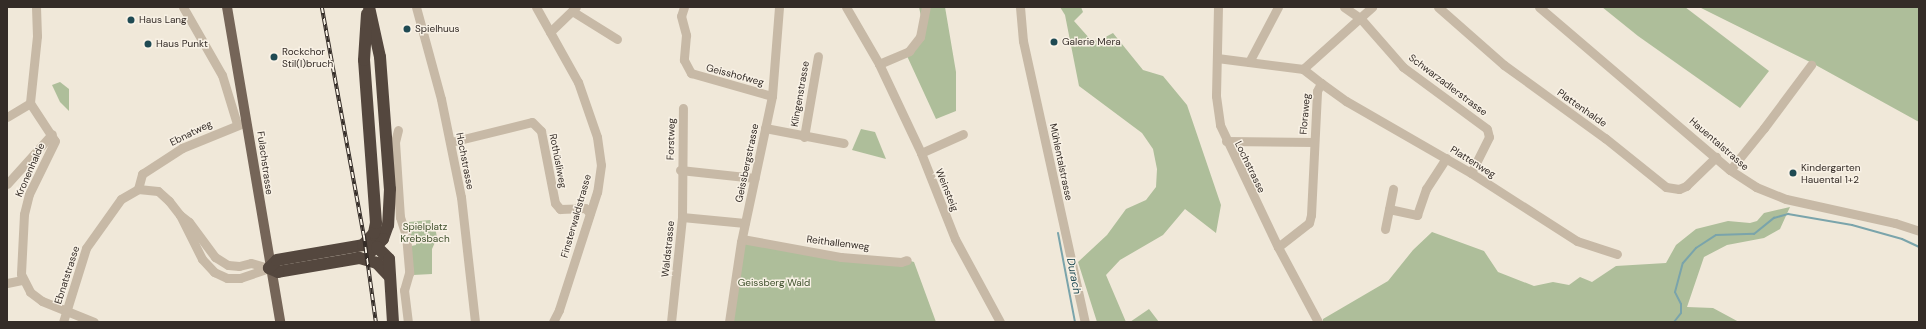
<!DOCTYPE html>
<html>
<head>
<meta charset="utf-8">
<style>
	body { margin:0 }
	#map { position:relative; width:1926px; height:329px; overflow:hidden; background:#f0e8d9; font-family:"DM Sans",sans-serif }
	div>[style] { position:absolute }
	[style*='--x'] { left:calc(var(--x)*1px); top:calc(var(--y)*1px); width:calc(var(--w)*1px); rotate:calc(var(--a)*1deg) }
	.green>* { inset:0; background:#aebe9a }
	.stream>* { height:2px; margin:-1px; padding:0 1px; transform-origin:1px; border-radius:1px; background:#7aa4ab }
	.minor>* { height:9px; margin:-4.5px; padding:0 4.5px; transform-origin:4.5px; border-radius:4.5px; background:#c7b9a6 }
	.major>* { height:10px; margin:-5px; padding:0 5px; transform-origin:5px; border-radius:5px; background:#756558 }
	.highway>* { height:12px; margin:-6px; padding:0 6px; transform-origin:6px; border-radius:6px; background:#54473e }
	.rail>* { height:3.5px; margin-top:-1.75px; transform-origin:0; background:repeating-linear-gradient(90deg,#f8f1e5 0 6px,#342c27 0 12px); box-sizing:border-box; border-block:1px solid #342c27 }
	.dots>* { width:11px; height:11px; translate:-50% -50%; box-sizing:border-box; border:2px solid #f8f1e5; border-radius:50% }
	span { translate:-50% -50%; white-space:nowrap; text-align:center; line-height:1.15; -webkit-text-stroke:3px #f8f1e5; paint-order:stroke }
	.poi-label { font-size:10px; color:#342c27 }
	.left { translate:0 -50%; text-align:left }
	.street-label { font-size:10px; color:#342c27 }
	.park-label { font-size:10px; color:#3f502c }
	.water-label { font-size:11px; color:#1f4a53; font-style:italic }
	.frame { position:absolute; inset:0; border:8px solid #342c27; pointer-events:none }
</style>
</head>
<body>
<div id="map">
	<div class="green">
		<div style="clip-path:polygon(919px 7px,945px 7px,956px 72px,956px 111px,936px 119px,907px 56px,925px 36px)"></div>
		<div style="clip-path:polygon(1060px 7px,1081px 7px,1083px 12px,1074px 21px,1090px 39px,1098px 41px,1113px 33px,1143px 70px,1163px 76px,1187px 105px,1221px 205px,1216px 233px,1185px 209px,1163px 235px,1120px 260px,1106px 275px,1126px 322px,1097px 322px,1078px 262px,1107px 235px,1126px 209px,1146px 200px,1156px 187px,1157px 169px,1153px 149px,1142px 133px,1079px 86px,1065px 15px)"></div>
		<div style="clip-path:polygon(1602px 7px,1685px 7px,1769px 71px,1740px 108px,1638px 36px)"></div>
		<div style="clip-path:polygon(1699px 7px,1919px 7px,1919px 122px,1812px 63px)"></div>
		<div style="clip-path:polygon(60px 82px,69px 89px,69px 111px,60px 102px,52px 85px)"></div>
		<div style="clip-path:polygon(861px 129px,875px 132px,886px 159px,852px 150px)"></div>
		<div style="clip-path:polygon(1790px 207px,1780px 229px,1764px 238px,1727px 245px,1704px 257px,1687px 307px,1713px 308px,1739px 322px,1323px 322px,1323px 319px,1388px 281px,1413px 250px,1432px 232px,1484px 251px,1498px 272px,1534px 286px,1553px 282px,1569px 285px,1580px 277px,1592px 282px,1616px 266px,1666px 263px,1676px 245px,1696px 229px,1728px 221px,1750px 223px,1757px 221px,1764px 213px)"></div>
		<div style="clip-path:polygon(430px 220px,435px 226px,437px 238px,432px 249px,432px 274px,413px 275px,411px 246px,416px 245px,416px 237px,411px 238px,409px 222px)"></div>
		<div style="clip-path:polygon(742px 239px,841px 257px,907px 260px,914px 262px,936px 322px,729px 322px)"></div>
		<div style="clip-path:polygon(1149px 309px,1159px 322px,1130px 322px)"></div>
	</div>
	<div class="stream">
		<div style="--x:1058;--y:233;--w:91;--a:79.2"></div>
		<div style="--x:1674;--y:322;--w:11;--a:-52"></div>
		<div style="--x:1681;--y:313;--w:9;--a:-90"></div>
		<div style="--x:1681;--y:304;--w:13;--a:-117"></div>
		<div style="--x:1675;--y:292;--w:30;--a:-75"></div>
		<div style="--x:1683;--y:263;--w:20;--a:-49"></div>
		<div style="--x:1696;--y:248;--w:24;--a:-33"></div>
		<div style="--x:1716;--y:235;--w:38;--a:-2"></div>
		<div style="--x:1754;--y:234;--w:26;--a:-39"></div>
		<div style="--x:1774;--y:218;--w:15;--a:-16"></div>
		<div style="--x:1788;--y:214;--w:65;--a:9.8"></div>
		<div style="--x:1852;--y:225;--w:52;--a:15.6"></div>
		<div style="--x:1902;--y:239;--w:19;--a:25"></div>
	</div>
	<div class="minor">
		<div style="--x:36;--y:7;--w:29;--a:88"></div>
		<div style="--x:37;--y:36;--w:67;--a:96"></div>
		<div style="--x:30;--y:103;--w:45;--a:56.7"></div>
		<div style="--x:55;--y:141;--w:59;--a:116.1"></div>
		<div style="--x:29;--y:194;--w:21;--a:104"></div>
		<div style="--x:24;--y:214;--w:60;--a:92.9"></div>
		<div style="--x:21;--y:274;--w:20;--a:63"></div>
		<div style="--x:30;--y:292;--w:15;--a:37"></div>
		<div style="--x:42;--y:301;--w:56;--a:22"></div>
		<div style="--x:183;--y:7;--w:78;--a:60.2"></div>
		<div style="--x:222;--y:75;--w:51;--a:73"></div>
		<div style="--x:416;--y:7;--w:95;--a:74.8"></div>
		<div style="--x:441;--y:99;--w:100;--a:78.5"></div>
		<div style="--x:461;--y:197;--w:126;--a:83.6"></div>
		<div style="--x:536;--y:7;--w:86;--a:60.8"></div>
		<div style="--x:578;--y:82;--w:58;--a:70.9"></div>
		<div style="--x:597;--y:137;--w:28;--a:82"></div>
		<div style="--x:601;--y:165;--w:27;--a:98"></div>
		<div style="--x:597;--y:192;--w:124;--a:107.9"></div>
		<div style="--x:559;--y:310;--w:13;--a:117"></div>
		<div style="--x:684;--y:7;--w:9;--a:108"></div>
		<div style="--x:681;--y:16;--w:20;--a:75"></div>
		<div style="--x:686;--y:35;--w:25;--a:95"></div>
		<div style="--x:684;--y:60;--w:15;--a:62"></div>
		<div style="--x:691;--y:73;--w:84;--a:15.9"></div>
		<div style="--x:846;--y:7;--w:66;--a:59.9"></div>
		<div style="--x:879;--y:64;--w:98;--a:64.7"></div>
		<div style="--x:921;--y:153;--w:92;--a:68.4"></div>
		<div style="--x:955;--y:239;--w:94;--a:61.5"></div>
		<div style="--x:1020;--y:7;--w:34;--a:85"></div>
		<div style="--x:1023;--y:41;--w:288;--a:77.6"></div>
		<div style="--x:1218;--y:7;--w:89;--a:91.3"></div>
		<div style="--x:1216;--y:96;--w:29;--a:82"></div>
		<div style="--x:1220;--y:125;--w:135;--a:64.6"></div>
		<div style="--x:1278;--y:247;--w:85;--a:61.9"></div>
		<div style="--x:1344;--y:7;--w:21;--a:35"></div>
		<div style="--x:1361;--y:19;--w:64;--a:48.8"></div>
		<div style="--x:1403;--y:67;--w:104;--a:36.4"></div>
		<div style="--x:1487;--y:129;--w:8;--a:76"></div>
		<div style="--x:1489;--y:137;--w:40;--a:116.6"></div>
		<div style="--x:1438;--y:7;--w:88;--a:41.3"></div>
		<div style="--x:1504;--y:65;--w:125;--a:35.9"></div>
		<div style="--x:1605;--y:138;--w:78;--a:38.8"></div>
		<div style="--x:1666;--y:187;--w:13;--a:9"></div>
		<div style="--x:1679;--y:189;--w:8;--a:-23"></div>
		<div style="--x:1686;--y:186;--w:42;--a:-44"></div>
		<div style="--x:1539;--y:7;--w:251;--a:40.5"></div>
		<div style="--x:1730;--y:170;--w:31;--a:33"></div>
		<div style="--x:1756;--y:187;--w:32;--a:22"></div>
		<div style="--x:1786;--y:199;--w:112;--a:12.4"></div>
		<div style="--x:1895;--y:223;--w:25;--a:18"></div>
		<div style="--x:572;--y:11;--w:53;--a:31.9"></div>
		<div style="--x:550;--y:32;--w:36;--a:-44"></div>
		<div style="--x:1217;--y:58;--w:87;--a:7.3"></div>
		<div style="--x:1249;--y:62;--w:62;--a:-62.2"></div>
		<div style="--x:879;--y:64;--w:33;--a:-23"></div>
		<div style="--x:909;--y:51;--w:18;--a:-52"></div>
		<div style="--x:920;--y:37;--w:31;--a:-79"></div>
		<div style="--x:1321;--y:83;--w:31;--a:36"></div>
		<div style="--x:1346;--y:101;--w:144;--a:29.9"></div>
		<div style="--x:1471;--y:173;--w:126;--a:32.7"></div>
		<div style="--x:1577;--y:241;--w:42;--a:18"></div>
		<div style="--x:7;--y:117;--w:27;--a:-31"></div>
		<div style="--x:765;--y:128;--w:80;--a:10.8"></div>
		<div style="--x:398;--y:130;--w:12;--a:104"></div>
		<div style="--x:395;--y:142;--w:75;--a:86.2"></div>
		<div style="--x:400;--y:217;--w:19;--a:72"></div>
		<div style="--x:406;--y:235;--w:38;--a:85"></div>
		<div style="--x:409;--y:273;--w:18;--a:106"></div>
		<div style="--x:404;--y:290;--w:32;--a:83"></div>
		<div style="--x:804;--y:137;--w:82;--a:-80.2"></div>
		<div style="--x:1226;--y:141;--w:88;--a:0.7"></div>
		<div style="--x:451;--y:142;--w:83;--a:-13.9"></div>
		<div style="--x:532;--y:122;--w:13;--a:45"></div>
		<div style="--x:541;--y:131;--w:73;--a:79"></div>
		<div style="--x:555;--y:203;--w:8;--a:50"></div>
		<div style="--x:560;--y:209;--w:25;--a:-2"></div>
		<div style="--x:585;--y:208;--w:7;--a:45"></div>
		<div style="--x:921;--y:153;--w:46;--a:-24.3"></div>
		<div style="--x:680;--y:170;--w:75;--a:6.1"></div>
		<div style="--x:1730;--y:170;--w:54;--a:-51"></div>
		<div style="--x:1764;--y:128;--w:79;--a:-53.3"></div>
		<div style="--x:7;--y:184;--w:67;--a:-48"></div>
		<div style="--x:138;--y:189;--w:16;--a:-75"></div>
		<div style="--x:142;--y:174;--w:48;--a:-33"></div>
		<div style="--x:182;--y:148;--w:69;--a:-22.1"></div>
		<div style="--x:1389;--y:209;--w:29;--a:12"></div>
		<div style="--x:1417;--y:215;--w:28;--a:-71"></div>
		<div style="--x:1426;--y:189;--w:37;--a:-57"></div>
		<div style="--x:180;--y:215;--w:11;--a:38"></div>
		<div style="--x:189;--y:222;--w:44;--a:53.4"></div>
		<div style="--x:215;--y:257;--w:15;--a:32"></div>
		<div style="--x:228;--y:265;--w:11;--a:5"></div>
		<div style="--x:239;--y:266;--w:12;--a:-14"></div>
		<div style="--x:251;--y:263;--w:19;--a:16"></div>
		<div style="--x:682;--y:217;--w:109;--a:-89.5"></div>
		<div style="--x:1385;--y:229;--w:41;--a:-78.7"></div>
		<div style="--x:742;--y:239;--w:101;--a:10.3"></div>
		<div style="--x:841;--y:257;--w:60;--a:4.8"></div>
		<div style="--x:901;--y:262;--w:6;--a:-18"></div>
		<div style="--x:1278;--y:247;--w:39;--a:-38"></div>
		<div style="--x:1309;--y:223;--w:8;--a:-76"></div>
		<div style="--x:1311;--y:215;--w:124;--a:-87.2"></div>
		<div style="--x:1317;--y:91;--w:9;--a:-63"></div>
		<div style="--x:1321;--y:83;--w:23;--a:-142"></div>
		<div style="--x:1303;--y:69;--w:93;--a:-41.9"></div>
		<div style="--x:7;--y:283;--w:16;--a:-11"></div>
		<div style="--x:63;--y:322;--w:77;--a:-72.7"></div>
		<div style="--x:86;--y:248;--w:60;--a:-54.5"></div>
		<div style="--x:121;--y:199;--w:20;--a:-30"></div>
		<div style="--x:138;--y:189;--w:20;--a:6"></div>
		<div style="--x:158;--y:191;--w:15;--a:42"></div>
		<div style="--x:169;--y:201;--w:18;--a:52"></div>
		<div style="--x:180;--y:215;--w:49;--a:63.4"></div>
		<div style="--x:202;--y:259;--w:18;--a:47"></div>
		<div style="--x:214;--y:272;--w:14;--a:25"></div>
		<div style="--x:227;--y:278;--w:13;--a:0"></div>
		<div style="--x:240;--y:278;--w:31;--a:-19"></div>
		<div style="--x:671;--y:322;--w:106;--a:-84"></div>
		<div style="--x:682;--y:217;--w:63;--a:5.4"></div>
		<div style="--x:729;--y:322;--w:81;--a:-81.5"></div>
		<div style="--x:741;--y:242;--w:149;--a:-78"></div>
		<div style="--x:772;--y:96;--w:89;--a:-85.5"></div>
	</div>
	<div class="major">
		<div style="--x:227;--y:7;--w:319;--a:80.4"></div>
	</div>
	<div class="highway">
		<div style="--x:369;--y:7;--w:51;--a:77.6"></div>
		<div style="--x:380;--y:57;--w:132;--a:85.7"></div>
		<div style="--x:390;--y:189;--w:36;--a:93"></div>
		<div style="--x:388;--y:225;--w:15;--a:110"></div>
		<div style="--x:383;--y:239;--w:16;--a:133"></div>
		<div style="--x:363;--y:245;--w:16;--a:-47"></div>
		<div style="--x:374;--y:233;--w:10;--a:-79"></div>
		<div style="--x:376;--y:223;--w:163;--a:-94.2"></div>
		<div style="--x:364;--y:60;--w:46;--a:-86.3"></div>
		<div style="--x:389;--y:276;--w:18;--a:-133"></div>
		<div style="--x:377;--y:263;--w:19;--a:-164"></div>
		<div style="--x:359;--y:258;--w:82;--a:170.2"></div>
		<div style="--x:278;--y:272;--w:10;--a:-156"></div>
		<div style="--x:269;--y:268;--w:11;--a:-45"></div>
		<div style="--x:277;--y:260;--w:87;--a:-9.9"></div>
		<div style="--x:363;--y:245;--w:14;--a:8"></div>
		<div style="--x:377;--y:247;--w:17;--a:45"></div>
		<div style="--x:389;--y:259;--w:63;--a:86.4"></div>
	</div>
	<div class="rail">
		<div style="--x:322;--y:7;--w:232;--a:79.6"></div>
		<div style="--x:364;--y:235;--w:88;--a:82.1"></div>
	</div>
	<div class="dots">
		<div style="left:131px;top:20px;background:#1f4a53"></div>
		<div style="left:407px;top:29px;background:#1f4a53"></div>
		<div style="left:1054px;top:42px;background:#1f4a53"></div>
		<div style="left:148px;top:44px;background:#1f4a53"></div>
		<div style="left:274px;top:57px;background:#1f4a53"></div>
		<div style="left:1793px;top:173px;background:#1f4a53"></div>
	</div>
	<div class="poi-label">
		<span class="left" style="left:139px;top:20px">Haus Lang</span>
		<span class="left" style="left:415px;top:29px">Spielhuus</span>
		<span class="left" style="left:1062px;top:42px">Galerie Mera</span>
		<span class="left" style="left:156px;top:44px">Haus Punkt</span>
		<span class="left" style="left:282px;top:57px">Rockchor<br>Stil(l)bruch</span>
		<span class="left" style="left:1801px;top:173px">Kindergarten<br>Hauental 1+2</span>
	</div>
	<div class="street-label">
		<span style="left:735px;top:75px;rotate:15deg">Geisshofweg</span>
		<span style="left:1448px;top:85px;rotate:37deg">Schwarzadlerstrasse</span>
		<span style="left:800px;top:94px;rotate:-80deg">Klingenstrasse</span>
		<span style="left:1582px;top:108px;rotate:35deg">Plattenhalde</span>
		<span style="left:1305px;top:114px;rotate:-85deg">Floraweg</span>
		<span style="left:191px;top:133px;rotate:-26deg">Ebnatweg</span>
		<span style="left:671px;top:139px;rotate:-88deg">Forstweg</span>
		<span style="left:1719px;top:144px;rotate:41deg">Hauentalstrasse</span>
		<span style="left:465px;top:161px;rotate:79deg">Hochstrasse</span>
		<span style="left:558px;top:161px;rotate:79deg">Rothüsliweg</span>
		<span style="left:1061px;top:162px;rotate:78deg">Mühlentalstrasse</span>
		<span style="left:1473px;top:162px;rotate:32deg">Plattenweg</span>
		<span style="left:265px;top:163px;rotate:82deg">Fulachstrasse</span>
		<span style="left:747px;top:163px;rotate:-78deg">Geissbergstrasse</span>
		<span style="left:1250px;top:167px;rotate:64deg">Lochstrasse</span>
		<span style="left:30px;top:170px;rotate:-66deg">Kronenhalde</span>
		<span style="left:947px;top:190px;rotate:68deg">Weinsteig</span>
		<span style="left:576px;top:216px;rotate:-74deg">Finsterwaldstrasse</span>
		<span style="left:838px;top:243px;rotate:7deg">Reithallenweg</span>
		<span style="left:668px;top:249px;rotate:-84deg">Waldstrasse</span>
		<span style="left:67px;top:275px;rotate:-72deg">Ebnatstrasse</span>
	</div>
	<div class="park-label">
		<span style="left:425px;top:232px">Spielplatz<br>Krebsbach</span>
		<span style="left:774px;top:283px">Geissberg Wald</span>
	</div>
	<div class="water-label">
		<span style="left:1074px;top:276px;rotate:79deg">Durach</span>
	</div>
	<div class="frame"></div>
</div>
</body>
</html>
